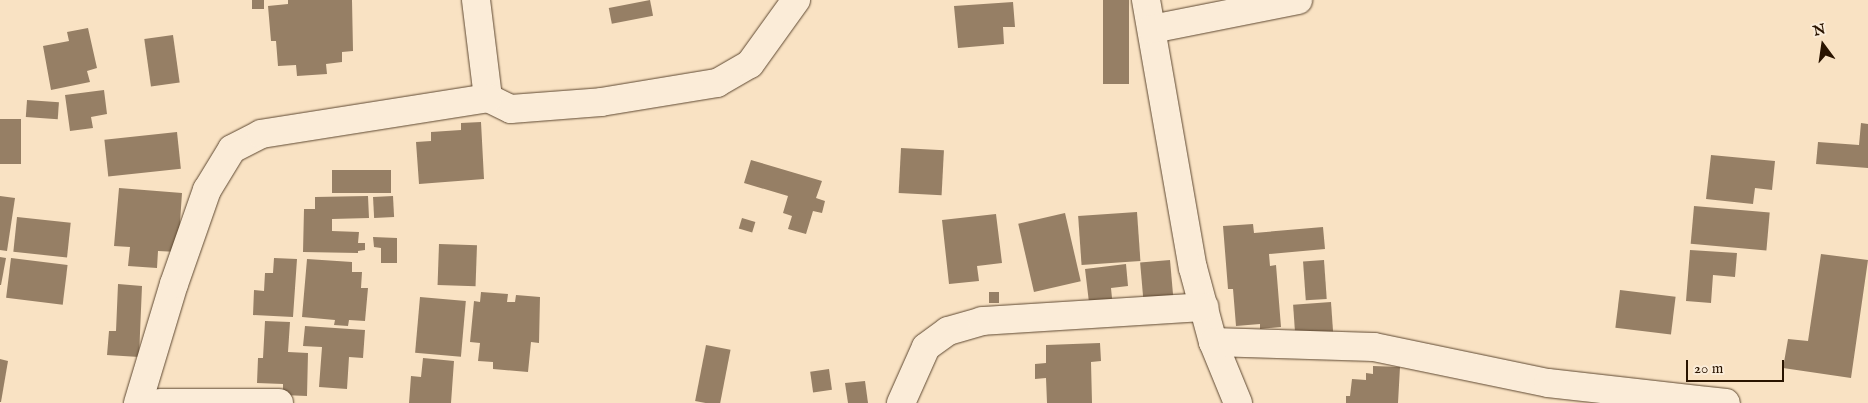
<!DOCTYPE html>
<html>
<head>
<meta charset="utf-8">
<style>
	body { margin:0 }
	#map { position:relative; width:1868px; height:403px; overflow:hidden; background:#f9e2c3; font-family:"IM FELL English",serif }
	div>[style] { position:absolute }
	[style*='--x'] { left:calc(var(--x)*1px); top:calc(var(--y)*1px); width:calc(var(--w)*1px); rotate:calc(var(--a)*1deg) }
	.building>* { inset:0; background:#967f65; transform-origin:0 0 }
	.roads { filter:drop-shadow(0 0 1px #5e4831) drop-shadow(0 0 1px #5e4831) }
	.street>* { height:28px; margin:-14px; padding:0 14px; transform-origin:14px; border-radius:14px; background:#fbecd8 }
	span { translate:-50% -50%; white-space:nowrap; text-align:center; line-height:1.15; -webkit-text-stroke:5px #fbecd8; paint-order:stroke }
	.north { position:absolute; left:1798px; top:20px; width:50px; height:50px; -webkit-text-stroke:4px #fbecd8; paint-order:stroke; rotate:346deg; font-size:14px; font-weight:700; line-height:20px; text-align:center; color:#2a1400 }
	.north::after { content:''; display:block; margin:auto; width:18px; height:22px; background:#2a1400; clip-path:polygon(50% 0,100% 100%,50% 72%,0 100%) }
	.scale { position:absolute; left:1686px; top:360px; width:98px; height:22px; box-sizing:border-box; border:2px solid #2a1400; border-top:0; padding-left:6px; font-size:15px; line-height:18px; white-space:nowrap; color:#2a1400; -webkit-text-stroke:4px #fbecd8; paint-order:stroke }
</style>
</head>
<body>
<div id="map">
	<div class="building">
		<div style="left:252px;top:0;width:12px;height:9px"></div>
		<div style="clip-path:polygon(288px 0,352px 0,353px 51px,342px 52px,342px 62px,326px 64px,327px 74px,297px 76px,296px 65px,278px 66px,276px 41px,271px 41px,268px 6px,288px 4px)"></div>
		<div style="left:650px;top:0;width:16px;height:42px;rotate:79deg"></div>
		<div style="left:1103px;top:0;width:26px;height:84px"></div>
		<div style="clip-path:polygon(1013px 2px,1015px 27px,1003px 27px,1004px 44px,958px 48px,954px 6px)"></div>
		<div style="clip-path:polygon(88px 28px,97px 68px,87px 71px,90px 82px,51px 90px,43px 46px,69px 41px,67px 32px)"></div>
		<div style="left:173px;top:35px;width:48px;height:29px;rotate:82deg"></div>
		<div style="clip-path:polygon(104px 90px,107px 114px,91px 117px,93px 128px,70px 131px,65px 95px)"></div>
		<div style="left:27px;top:100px;width:32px;height:17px;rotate:4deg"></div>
		<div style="left:0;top:119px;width:21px;height:45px"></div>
		<div style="clip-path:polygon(481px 122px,484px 179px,419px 184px,416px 142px,431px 141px,431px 132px,461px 130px,461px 123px)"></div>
		<div style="clip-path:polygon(1861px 123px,1868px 124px,1868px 168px,1816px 164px,1818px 142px,1859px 145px)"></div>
		<div style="left:177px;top:132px;width:37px;height:73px;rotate:84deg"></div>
		<div style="left:901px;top:148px;width:43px;height:45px;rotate:3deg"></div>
		<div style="clip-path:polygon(1711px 155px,1775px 161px,1772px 190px,1755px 188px,1753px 204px,1706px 199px)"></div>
		<div style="clip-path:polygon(751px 160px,822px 181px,816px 198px,825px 201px,822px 213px,813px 211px,806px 234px,788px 229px,792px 216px,783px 213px,788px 196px,744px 183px)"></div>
		<div style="left:332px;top:170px;width:59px;height:23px"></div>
		<div style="clip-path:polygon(119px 188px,182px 193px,178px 252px,158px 251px,157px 268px,128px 266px,130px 247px,114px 246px)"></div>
		<div style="clip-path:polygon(0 196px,15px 198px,7px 251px,0 250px)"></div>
		<div style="clip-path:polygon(368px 196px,369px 218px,332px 219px,332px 231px,359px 232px,358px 243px,365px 243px,365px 250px,358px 251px,358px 253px,303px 252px,304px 209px,315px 209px,315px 197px)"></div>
		<div style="left:393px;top:196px;width:21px;height:20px;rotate:87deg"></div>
		<div style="left:1694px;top:206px;width:76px;height:38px;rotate:5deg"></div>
		<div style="left:1137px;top:212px;width:49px;height:59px;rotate:86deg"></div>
		<div style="left:1065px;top:213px;width:70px;height:48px;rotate:77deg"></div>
		<div style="clip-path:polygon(996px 214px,1002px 263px,977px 266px,979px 281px,949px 284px,942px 220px)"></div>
		<div style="left:17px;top:217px;width:54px;height:35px;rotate:6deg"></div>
		<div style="left:742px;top:218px;width:14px;height:11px;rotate:17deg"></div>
		<div style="clip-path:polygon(1253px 224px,1254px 233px,1323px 227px,1325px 249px,1269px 254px,1270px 266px,1276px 265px,1281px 327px,1260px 329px,1260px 324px,1236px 326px,1233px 289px,1228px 289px,1223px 226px)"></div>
		<div style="clip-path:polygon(373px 237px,397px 238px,397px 263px,381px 263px,381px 248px,374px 247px)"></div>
		<div style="left:439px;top:244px;width:38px;height:41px;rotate:2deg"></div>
		<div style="clip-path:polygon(1690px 250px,1737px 253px,1735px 277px,1713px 275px,1711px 303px,1686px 301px)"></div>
		<div style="clip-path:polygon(1821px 254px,1868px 260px,1851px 378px,1783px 368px,1788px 339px,1808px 341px)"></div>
		<div style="clip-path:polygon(0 257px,6px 258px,1px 285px,0 285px)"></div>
		<div style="left:11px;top:258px;width:57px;height:40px;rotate:7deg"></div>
		<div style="clip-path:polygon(274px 258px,297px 259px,293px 317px,253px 315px,254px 290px,264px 291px,265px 273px,273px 273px)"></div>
		<div style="clip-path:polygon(307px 259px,352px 262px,352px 272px,362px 272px,361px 288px,368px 288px,365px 321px,349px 320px,348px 326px,334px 325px,335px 320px,302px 317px)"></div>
		<div style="left:1170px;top:260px;width:46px;height:30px;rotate:85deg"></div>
		<div style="left:1324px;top:260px;width:39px;height:21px;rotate:86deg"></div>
		<div style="clip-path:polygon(1126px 264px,1128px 286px,1111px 288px,1113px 308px,1090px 311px,1085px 269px)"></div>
		<div style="clip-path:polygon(118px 284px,142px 286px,139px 357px,107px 355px,109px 331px,116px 331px)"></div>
		<div style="left:1620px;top:290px;width:56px;height:38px;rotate:7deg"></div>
		<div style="clip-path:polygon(481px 292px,508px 294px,507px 302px,515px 302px,516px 295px,540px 297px,539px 343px,531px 342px,528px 372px,493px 369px,493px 362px,478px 361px,480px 343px,470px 342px,474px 301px,480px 302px)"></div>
		<div style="left:999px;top:292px;width:11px;height:10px;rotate:90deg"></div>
		<div style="left:420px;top:297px;width:46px;height:56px;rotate:5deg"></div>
		<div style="left:1331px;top:302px;width:31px;height:38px;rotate:86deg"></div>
		<div style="clip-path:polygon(265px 321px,290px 322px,288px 352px,308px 353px,307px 396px,283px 395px,283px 384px,257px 383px,258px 358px,263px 358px)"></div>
		<div style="clip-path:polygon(305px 326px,365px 330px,363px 358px,349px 357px,347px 389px,319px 387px,322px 347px,303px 346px)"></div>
		<div style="clip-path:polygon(1100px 343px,1101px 361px,1091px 362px,1092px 403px,1047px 403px,1046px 378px,1035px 379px,1035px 364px,1046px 363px,1046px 345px)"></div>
		<div style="left:706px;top:345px;width:25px;height:57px;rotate:11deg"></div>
		<div style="clip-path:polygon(423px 358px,454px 361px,451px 403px,409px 403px,411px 376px,421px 377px)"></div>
		<div style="clip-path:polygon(0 359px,8px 361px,1px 402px,0 402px)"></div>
		<div style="clip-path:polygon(1373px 366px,1400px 367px,1398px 403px,1346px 403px,1346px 396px,1350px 396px,1352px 379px,1366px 380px,1366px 373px,1373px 374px)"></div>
		<div style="left:829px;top:369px;width:21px;height:19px;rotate:82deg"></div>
		<div style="clip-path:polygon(865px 381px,868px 403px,848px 403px,845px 383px)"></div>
	</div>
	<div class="roads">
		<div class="street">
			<div style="--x:476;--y:0;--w:99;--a:83"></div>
			<div style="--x:488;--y:98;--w:25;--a:26"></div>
			<div style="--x:511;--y:109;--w:90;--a:-4.4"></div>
			<div style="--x:601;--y:102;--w:118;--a:-9.3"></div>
			<div style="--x:717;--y:83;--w:38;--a:-30"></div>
			<div style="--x:750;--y:64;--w:79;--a:-54.3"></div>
			<div style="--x:1146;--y:0;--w:272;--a:80.1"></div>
			<div style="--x:1193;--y:268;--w:77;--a:74.9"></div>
			<div style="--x:1213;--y:342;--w:66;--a:67.7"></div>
			<div style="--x:1152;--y:29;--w:149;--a:-11.2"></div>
			<div style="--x:1213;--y:342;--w:161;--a:1.8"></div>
			<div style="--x:1374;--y:347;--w:178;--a:11.7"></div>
			<div style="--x:1548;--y:383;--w:179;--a:6.4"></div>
			<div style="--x:138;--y:403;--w:124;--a:-73.2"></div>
			<div style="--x:174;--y:284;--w:100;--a:-70.7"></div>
			<div style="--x:207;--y:190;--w:48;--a:-58.6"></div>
			<div style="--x:232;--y:149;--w:33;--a:-27"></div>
			<div style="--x:261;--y:134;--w:230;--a:-9"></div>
			<div style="--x:160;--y:403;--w:119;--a:0"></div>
			<div style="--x:901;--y:403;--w:61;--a:-65.9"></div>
			<div style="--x:926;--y:347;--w:27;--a:-36"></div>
			<div style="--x:948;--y:331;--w:35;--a:-16"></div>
			<div style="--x:982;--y:321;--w:223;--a:-3.6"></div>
		</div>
	</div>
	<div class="north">N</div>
	<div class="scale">20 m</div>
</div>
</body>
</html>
